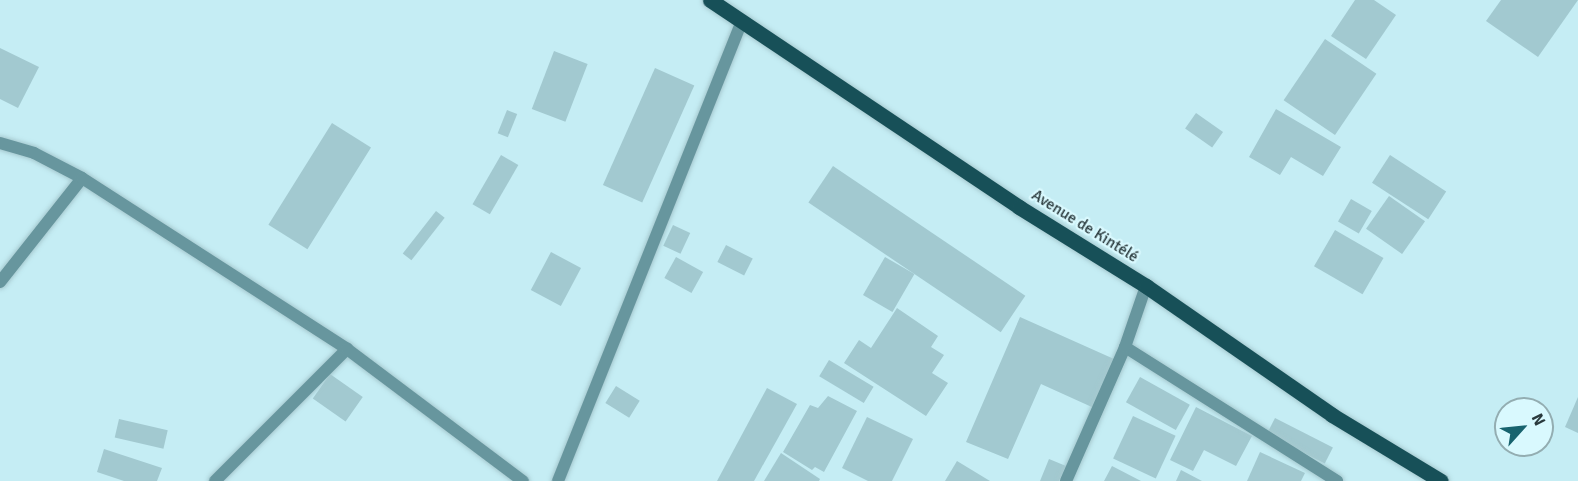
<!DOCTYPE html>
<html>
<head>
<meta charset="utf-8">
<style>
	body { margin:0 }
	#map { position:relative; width:1578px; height:481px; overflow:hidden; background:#c5edf4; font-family:Signika,sans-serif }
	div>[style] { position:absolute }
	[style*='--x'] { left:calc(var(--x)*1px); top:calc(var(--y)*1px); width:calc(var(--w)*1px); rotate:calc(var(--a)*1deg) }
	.building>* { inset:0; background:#a2c9d0; transform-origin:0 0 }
	.roads { filter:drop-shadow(0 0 2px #a6c9cf) drop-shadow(0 0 2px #a6c9cf) }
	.service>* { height:12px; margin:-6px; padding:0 6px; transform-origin:6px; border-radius:6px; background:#67969e }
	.minor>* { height:12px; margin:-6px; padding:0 6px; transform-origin:6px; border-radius:6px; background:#67969e }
	.primary>* { height:15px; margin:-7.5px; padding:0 7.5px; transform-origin:7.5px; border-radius:7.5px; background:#175058 }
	span { translate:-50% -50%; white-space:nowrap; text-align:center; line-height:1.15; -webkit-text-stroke:4.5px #d9f9fe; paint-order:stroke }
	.street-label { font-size:16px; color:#2a3a3d }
	.north { position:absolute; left:1494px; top:397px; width:60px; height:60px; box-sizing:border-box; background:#d9f9fe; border:2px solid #93adb1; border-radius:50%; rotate:63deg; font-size:16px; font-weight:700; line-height:24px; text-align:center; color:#2a3a3d }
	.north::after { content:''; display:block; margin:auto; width:21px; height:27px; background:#17636e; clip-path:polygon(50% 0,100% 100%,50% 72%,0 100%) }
</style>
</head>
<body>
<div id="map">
	<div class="building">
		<div style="clip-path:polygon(1355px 0,1374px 0,1396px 15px,1366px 59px,1331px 36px)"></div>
		<div style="clip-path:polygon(1501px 0,1578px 0,1538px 57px,1486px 21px)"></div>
		<div style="left:1325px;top:39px;width:62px;height:74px;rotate:34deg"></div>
		<div style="clip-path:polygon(0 48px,39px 67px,18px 108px,0 99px)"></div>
		<div style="left:554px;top:51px;width:36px;height:62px;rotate:21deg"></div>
		<div style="left:655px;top:68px;width:43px;height:128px;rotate:24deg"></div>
		<div style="clip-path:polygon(1276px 109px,1341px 147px,1323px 176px,1291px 157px,1280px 175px,1249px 157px)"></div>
		<div style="left:507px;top:110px;width:11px;height:25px;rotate:22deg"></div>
		<div style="left:1196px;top:113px;width:33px;height:19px;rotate:35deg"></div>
		<div style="left:332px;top:123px;width:46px;height:120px;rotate:32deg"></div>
		<div style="left:501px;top:155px;width:20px;height:57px;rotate:30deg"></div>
		<div style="left:1390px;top:155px;width:67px;height:33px;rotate:33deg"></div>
		<div style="left:833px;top:166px;width:232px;height:44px;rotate:34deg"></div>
		<div style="left:1389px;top:196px;width:44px;height:40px;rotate:35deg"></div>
		<div style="left:1351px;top:199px;width:24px;height:26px;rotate:30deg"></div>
		<div style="left:436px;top:211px;width:11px;height:54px;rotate:38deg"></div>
		<div style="left:673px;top:225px;width:19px;height:23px;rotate:25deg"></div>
		<div style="left:1335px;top:230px;width:56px;height:42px;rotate:30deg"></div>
		<div style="left:726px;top:245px;width:30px;height:19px;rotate:27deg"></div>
		<div style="left:551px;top:252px;width:34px;height:43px;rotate:28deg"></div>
		<div style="left:676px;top:257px;width:31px;height:24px;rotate:29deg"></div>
		<div style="left:885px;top:257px;width:34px;height:44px;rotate:30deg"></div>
		<div style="clip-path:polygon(897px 308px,938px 336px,931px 347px,944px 355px,932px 373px,948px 383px,926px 416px,844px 363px,859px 340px,871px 348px)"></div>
		<div style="clip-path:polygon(1020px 317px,1114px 359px,1094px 408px,1041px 384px,1008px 459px,966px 442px)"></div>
		<div style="left:829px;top:360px;width:52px;height:19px;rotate:31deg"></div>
		<div style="left:330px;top:374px;width:40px;height:30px;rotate:35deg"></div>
		<div style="left:1140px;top:377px;width:57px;height:29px;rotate:29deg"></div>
		<div style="left:616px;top:386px;width:28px;height:20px;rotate:32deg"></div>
		<div style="clip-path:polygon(767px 388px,797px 404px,754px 481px,717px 481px)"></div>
		<div style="clip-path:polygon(828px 396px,857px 411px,824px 472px,815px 467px,812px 470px,783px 452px,810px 405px,818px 408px)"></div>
		<div style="clip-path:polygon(1578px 397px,1578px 433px,1565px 427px)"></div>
		<div style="clip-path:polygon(1196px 407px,1252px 436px,1236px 466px,1204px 450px,1193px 471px,1170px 460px)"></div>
		<div style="left:1133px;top:416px;width:47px;height:47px;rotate:25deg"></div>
		<div style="clip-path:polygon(867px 417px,913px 439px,892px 481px,868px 481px,842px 468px)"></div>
		<div style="left:1275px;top:418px;width:65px;height:18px;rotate:27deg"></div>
		<div style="left:119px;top:419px;width:50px;height:19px;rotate:13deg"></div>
		<div style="clip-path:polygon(104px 449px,162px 468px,157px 481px,124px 481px,97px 472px)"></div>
		<div style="clip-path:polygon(1260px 452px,1305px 473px,1301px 481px,1247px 481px)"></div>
		<div style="clip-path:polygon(781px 453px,820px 479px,819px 481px,764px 481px)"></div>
		<div style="clip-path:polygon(1049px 459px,1066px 466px,1059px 481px,1040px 481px)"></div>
		<div style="clip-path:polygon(957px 461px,990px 481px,945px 481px)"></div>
		<div style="clip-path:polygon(1112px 466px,1141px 481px,1104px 481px)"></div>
		<div style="clip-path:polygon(1181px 470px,1202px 481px,1176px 481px)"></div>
	</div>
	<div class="roads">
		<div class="service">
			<div style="--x:0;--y:282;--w:132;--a:-51.7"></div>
			<div style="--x:215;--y:481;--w:187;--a:-45"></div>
		</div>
		<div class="minor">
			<div style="--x:0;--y:143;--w:35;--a:16"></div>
			<div style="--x:34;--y:153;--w:54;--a:27.5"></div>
			<div style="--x:82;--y:178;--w:315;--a:32.8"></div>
			<div style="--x:347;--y:349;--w:220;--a:36.9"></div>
			<div style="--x:1125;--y:347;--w:251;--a:32.3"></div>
			<div style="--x:558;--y:481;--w:495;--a:-68.2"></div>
			<div style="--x:1066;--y:481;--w:146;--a:-66.2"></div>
			<div style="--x:1125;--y:347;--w:65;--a:-71"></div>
		</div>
		<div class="primary">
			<div style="--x:710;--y:0;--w:372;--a:33.8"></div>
			<div style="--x:1019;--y:207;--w:150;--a:31.9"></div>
			<div style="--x:1146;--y:286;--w:226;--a:34.7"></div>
			<div style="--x:1332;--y:415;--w:127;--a:31.2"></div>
		</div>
	</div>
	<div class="street-label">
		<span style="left:1085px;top:226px;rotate:32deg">Avenue de Kintélé</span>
	</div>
	<div class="north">N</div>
</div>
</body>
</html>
